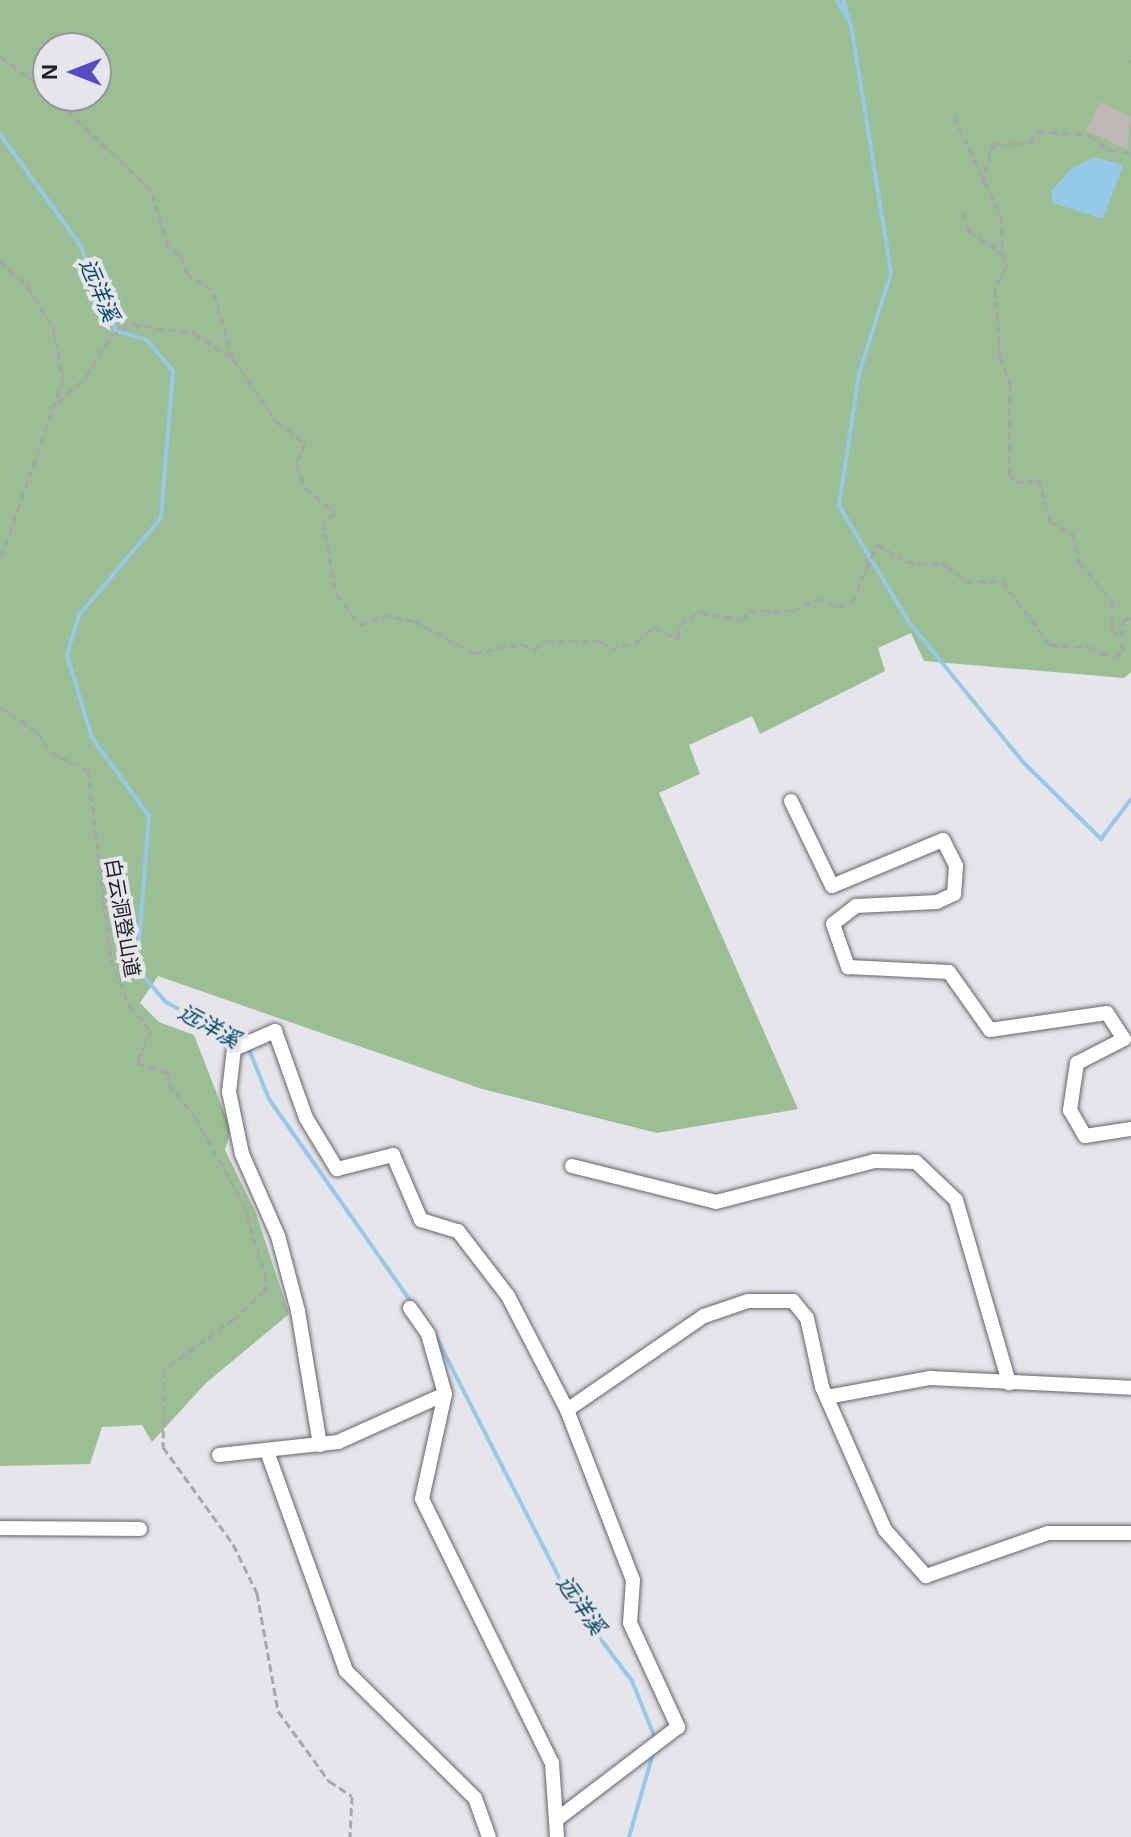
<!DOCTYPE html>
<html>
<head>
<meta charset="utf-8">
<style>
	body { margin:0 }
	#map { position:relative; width:1131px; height:1837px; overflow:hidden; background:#e5e5eb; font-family:Arial,"Noto Sans SC",sans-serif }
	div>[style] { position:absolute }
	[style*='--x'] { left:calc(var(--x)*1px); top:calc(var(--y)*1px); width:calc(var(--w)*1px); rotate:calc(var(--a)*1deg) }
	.forest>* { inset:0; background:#9cbe95 }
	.water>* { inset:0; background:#96c9e7 }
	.stream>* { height:4px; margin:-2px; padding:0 2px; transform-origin:2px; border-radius:2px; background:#96c9e7 }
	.building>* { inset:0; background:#bdb7b6 }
	.path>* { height:3px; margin-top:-1.5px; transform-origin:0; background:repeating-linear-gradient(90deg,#a6a6ab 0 8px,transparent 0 12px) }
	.roads { filter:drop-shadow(0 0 2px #646469) drop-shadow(0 0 2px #646469) }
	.street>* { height:14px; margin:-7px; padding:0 7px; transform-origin:7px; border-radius:7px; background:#fff }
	span { translate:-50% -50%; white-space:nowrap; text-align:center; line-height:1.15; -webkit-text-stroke:8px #e5e5eb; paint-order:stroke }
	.street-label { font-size:20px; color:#1d1d1f }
	.water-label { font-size:22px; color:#054966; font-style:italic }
	.north { position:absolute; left:32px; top:32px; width:80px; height:80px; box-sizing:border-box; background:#e5e5eb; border:2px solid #959599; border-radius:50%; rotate:270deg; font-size:22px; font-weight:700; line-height:32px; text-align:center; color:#1d1d1f }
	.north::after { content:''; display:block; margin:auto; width:28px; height:36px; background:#534cc3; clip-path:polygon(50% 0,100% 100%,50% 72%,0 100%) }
</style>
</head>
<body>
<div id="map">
	<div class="forest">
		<div style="clip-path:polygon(evenodd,0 0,1131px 0,1131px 672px,1124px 678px,924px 661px,911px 633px,878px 648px,885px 671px,760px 734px,752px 716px,689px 745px,700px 774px,659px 793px,798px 1109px,657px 1133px,482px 1089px,158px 976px,140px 1003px,159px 1022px,194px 1035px,231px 1130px,225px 1150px,256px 1213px,289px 1314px,206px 1383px,152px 1442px,142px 1425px,102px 1427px,90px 1464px,0 1466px,0 0,48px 48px,96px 48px,96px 96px,48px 96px,48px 48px)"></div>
	</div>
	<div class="water">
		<div style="clip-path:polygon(1095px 157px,1123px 165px,1103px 219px,1053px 203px,1051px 191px,1072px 168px)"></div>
	</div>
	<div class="stream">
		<div style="--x:837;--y:0;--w:29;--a:61"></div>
		<div style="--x:851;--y:25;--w:251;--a:80.8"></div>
		<div style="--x:891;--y:273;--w:106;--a:107.6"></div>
		<div style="--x:859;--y:374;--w:134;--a:98.6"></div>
		<div style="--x:839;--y:506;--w:134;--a:59"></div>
		<div style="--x:908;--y:621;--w:182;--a:50.8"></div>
		<div style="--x:1023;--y:762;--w:110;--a:44.6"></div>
		<div style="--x:1101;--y:839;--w:50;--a:-53.1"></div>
		<div style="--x:843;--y:0;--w:18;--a:74"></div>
		<div style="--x:0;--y:134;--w:137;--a:54.2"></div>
		<div style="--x:80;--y:245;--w:93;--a:67.3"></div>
		<div style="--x:116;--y:331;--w:32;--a:16"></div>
		<div style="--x:147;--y:340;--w:40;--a:50"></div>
		<div style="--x:173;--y:371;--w:147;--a:94.7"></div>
		<div style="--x:161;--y:518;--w:127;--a:130.2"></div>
		<div style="--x:79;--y:615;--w:42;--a:106.7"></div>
		<div style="--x:67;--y:655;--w:87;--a:73.2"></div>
		<div style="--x:92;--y:738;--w:97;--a:53.8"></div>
		<div style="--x:149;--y:816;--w:153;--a:94.5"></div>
		<div style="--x:137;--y:969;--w:44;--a:48.7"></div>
		<div style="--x:166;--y:1002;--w:85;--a:29"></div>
		<div style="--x:248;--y:1047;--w:56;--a:68"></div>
		<div style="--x:269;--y:1099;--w:251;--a:55"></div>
		<div style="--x:435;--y:1335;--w:294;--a:62.9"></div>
		<div style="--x:569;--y:1597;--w:105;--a:53.1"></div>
		<div style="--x:632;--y:1681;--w:61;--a:68"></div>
		<div style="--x:629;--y:1837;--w:91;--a:-74"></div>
	</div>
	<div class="building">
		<div style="clip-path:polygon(1100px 102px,1131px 117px,1127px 150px,1086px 130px)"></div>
	</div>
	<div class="path">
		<div style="--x:0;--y:56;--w:60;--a:36.9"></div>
		<div style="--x:1131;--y:59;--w:4;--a:90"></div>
		<div style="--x:954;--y:116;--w:110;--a:64.8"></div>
		<div style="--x:1001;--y:216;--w:37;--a:88"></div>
		<div style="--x:982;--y:184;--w:41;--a:-74.6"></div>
		<div style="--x:993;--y:144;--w:37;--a:-2"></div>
		<div style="--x:1030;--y:143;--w:14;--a:-56"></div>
		<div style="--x:1038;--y:131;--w:51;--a:4.5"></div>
		<div style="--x:1089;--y:135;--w:26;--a:36"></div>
		<div style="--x:1110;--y:150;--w:21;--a:8"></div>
		<div style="--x:963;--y:213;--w:19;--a:72"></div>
		<div style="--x:969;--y:231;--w:40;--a:34"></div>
		<div style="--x:1002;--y:253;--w:14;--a:73"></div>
		<div style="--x:1006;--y:266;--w:25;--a:116"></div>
		<div style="--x:995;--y:289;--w:67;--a:85.7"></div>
		<div style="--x:1000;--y:356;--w:30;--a:70"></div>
		<div style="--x:1010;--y:384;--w:89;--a:90.6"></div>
		<div style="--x:1009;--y:473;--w:11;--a:52"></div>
		<div style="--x:1016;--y:482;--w:23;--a:-7"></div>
		<div style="--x:1039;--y:479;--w:43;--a:75.3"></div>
		<div style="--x:1050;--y:521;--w:26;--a:29"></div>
		<div style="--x:1073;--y:534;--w:29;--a:78"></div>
		<div style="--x:1079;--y:562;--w:51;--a:49.8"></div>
		<div style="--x:1112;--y:601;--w:29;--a:90"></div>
		<div style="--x:1112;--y:630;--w:11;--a:38"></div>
		<div style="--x:1121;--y:637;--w:18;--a:-81"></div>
		<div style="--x:1124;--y:619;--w:7;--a:-8"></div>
		<div style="--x:0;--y:261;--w:37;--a:43"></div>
		<div style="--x:27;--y:286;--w:49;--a:58.2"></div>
		<div style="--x:53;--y:328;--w:52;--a:78.9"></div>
		<div style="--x:63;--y:379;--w:193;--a:109.1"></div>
		<div style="--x:233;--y:359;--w:77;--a:55.1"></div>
		<div style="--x:277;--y:422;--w:35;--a:37"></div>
		<div style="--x:305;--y:443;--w:23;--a:113"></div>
		<div style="--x:296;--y:464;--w:26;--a:69"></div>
		<div style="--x:305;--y:488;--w:39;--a:40"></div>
		<div style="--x:335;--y:513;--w:15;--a:143"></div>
		<div style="--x:323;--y:522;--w:73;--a:79.8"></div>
		<div style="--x:336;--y:594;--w:39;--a:52"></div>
		<div style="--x:360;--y:625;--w:25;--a:-23"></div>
		<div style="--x:383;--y:615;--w:32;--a:11"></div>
		<div style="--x:414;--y:621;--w:68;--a:28.1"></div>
		<div style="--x:474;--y:653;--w:50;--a:-10.4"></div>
		<div style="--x:523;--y:644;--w:13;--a:29"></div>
		<div style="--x:534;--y:650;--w:14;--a:-39"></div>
		<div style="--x:545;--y:641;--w:56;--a:0"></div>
		<div style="--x:601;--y:641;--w:13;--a:39"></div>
		<div style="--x:611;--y:649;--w:27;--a:-15"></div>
		<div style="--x:637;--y:642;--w:23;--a:-41"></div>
		<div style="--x:654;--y:627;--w:27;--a:27"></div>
		<div style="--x:678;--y:639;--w:14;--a:-86"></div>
		<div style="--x:679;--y:625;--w:25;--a:-32"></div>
		<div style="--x:700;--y:612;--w:43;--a:10.8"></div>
		<div style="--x:742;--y:620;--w:11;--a:-52"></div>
		<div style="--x:749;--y:611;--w:44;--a:0"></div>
		<div style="--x:793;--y:611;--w:27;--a:-27"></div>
		<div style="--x:817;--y:599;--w:22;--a:21"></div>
		<div style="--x:838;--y:607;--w:15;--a:-20"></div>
		<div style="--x:852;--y:602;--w:63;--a:-66.7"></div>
		<div style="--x:877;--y:544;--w:35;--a:31"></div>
		<div style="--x:907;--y:562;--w:39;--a:4"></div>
		<div style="--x:946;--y:565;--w:26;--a:40"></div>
		<div style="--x:966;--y:582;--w:36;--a:-2"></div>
		<div style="--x:1002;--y:581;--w:80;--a:53.1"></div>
		<div style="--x:1050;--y:645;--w:39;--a:3"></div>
		<div style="--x:1089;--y:647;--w:27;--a:24"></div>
		<div style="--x:1114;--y:658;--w:12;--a:-35"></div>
		<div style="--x:1124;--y:651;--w:13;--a:-119"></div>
		<div style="--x:49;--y:410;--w:50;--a:-41.7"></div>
		<div style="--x:86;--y:377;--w:48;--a:-58.6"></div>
		<div style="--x:111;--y:336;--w:24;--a:-30"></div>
		<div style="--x:132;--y:324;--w:63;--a:8.3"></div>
		<div style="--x:194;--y:333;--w:47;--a:33.7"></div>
		<div style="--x:233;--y:359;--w:72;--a:-106.2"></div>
		<div style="--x:213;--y:290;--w:29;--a:-149"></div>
		<div style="--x:188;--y:275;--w:22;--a:-111"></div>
		<div style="--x:180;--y:254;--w:14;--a:-150"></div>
		<div style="--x:168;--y:247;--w:59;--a:-106.6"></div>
		<div style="--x:151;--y:190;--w:137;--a:-136.5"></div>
		<div style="--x:0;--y:707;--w:45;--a:34"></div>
		<div style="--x:37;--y:732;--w:24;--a:57"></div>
		<div style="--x:50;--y:752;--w:42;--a:25.3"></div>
		<div style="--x:88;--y:770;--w:190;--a:83.1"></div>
		<div style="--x:111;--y:959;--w:49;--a:68.6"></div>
		<div style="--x:129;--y:1005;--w:34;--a:50"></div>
		<div style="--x:151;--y:1031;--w:35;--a:114"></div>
		<div style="--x:137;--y:1063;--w:34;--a:17"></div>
		<div style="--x:169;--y:1073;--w:11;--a:95"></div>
		<div style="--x:168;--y:1084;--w:43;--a:50.7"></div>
		<div style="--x:195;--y:1117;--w:98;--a:60.8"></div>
		<div style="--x:243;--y:1203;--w:74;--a:72.8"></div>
		<div style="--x:265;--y:1274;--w:16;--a:90"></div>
		<div style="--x:265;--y:1290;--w:42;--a:136.9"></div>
		<div style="--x:234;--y:1319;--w:87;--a:143.9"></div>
		<div style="--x:164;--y:1370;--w:77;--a:90.7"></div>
		<div style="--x:163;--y:1447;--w:120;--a:54.2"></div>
		<div style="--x:233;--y:1544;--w:55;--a:63.9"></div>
		<div style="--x:257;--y:1593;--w:120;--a:79.9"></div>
		<div style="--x:278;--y:1711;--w:87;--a:53.9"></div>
		<div style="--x:329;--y:1781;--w:27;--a:33"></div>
		<div style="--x:352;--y:1796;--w:41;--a:92.8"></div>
	</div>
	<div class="roads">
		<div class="street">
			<div style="--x:791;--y:801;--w:94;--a:64.2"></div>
			<div style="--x:832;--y:886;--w:120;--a:-22.5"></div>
			<div style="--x:943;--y:840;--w:29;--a:63"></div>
			<div style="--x:956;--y:866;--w:28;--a:94"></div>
			<div style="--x:954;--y:894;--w:19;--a:155"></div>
			<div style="--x:937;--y:902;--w:81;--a:177.2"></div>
			<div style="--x:856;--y:906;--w:29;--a:142"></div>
			<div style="--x:833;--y:924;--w:46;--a:70.8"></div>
			<div style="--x:848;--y:967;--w:101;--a:2.8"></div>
			<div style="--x:949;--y:972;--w:71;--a:54.7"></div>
			<div style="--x:990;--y:1030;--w:118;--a:-8.3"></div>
			<div style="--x:1107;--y:1013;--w:31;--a:57"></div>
			<div style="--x:1124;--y:1039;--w:53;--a:152.9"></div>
			<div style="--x:1077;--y:1063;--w:48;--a:98.5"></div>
			<div style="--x:1070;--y:1110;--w:30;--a:60"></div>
			<div style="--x:1085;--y:1136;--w:47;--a:-8.7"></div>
			<div style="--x:572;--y:1166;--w:148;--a:14"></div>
			<div style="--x:716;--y:1202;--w:163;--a:-14.5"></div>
			<div style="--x:874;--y:1161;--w:42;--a:1.4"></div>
			<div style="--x:916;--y:1162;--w:55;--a:43.5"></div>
			<div style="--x:956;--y:1200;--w:191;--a:73.8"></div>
			<div style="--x:410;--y:1308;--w:32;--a:55"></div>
			<div style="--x:428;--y:1334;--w:62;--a:74.2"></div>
			<div style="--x:827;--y:1397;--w:105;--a:-10.5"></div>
			<div style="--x:930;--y:1378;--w:201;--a:2.8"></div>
			<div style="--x:567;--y:1410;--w:166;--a:-34.5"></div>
			<div style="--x:704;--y:1316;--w:46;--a:-18.8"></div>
			<div style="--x:748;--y:1301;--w:45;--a:0"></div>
			<div style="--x:793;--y:1301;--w:22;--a:51"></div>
			<div style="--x:807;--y:1318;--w:71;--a:77.7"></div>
			<div style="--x:822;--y:1387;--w:156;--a:66.2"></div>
			<div style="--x:885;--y:1530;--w:62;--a:48.3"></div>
			<div style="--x:926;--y:1576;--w:129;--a:-19.4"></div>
			<div style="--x:1048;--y:1533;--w:83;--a:0"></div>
			<div style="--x:320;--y:1445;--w:136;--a:-99.3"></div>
			<div style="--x:298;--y:1311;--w:78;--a:-104.9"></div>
			<div style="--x:278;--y:1236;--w:90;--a:-113.7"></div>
			<div style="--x:242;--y:1154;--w:63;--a:-101.8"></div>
			<div style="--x:229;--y:1092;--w:43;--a:-83.4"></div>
			<div style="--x:234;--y:1049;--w:45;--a:-23.7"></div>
			<div style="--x:275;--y:1031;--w:92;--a:70.4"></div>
			<div style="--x:306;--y:1118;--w:60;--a:58.7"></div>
			<div style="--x:337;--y:1169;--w:58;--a:-14"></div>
			<div style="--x:393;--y:1155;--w:71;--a:66.7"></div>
			<div style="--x:421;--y:1220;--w:39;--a:17"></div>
			<div style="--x:458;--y:1231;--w:82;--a:52.4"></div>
			<div style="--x:508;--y:1296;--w:128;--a:62.6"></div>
			<div style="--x:567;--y:1410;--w:182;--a:68.8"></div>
			<div style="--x:633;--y:1580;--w:43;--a:94"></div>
			<div style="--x:630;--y:1623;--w:115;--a:65.2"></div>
			<div style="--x:678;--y:1727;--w:153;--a:142.7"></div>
			<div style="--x:268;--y:1454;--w:231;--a:70.2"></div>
			<div style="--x:346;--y:1671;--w:181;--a:44.6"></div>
			<div style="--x:475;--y:1798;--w:41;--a:70.3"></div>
			<div style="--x:219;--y:1455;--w:120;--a:-6.2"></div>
			<div style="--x:338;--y:1442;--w:117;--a:-24.2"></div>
			<div style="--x:445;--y:1394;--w:107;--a:102.4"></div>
			<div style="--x:422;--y:1499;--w:294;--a:63.8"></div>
			<div style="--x:552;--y:1763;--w:74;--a:86.1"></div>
			<div style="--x:0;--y:1528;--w:140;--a:0.4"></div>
		</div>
	</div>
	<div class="street-label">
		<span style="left:122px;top:918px;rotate:80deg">白云洞登山道</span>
	</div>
	<div class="water-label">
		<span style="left:99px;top:290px;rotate:67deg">远洋溪</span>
		<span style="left:209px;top:1026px;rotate:29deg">远洋溪</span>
		<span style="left:581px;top:1605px;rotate:55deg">远洋溪</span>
	</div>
	<div class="north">N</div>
</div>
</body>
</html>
